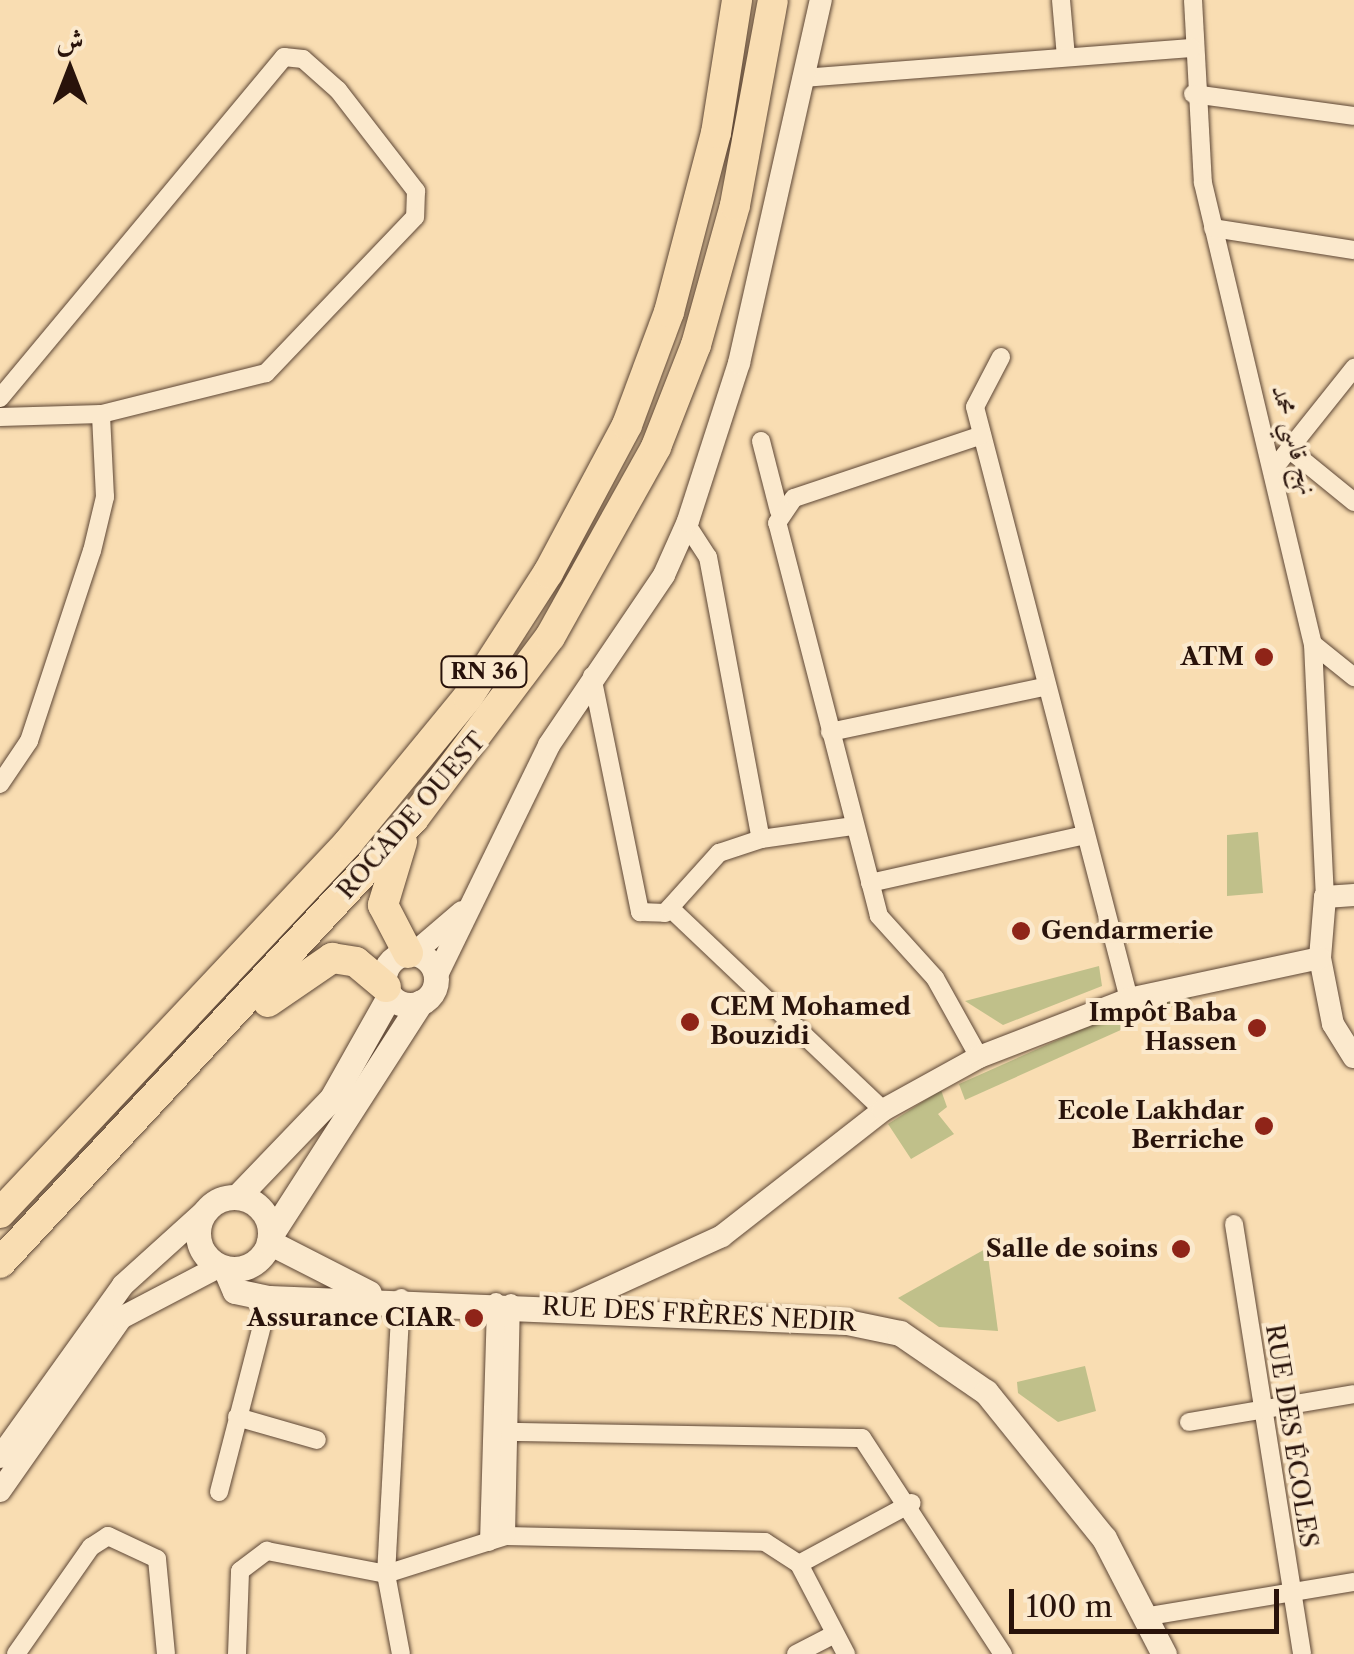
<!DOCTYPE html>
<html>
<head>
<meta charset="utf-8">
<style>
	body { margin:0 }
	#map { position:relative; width:1354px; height:1654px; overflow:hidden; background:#f9ddb2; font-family:"Libre Caslon Text",Amiri,serif }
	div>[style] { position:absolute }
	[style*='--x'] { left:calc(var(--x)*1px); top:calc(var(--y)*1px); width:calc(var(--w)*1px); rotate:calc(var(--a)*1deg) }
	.green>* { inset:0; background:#c0c08a }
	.roads { filter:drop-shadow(0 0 2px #5d4635) drop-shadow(0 0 2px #5d4635) }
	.minor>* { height:18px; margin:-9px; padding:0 9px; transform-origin:9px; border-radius:9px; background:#fbe9cd }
	.tertiary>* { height:22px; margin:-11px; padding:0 11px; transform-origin:11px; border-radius:11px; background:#fbe9cd }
	.secondary>* { height:25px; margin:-12.5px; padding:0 12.5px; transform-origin:12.5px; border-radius:12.5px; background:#fbe9cd }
	.secondary>.ring { margin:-12.5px; padding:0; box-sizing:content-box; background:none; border:25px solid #fbe9cd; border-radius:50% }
	.trunk>* { height:30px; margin:-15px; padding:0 15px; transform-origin:15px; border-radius:15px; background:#f9ddb2 }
	.dots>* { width:28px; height:28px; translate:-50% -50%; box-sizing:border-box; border:5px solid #fbe9cd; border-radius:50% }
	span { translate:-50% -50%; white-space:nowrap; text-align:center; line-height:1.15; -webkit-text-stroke:8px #fbe9cd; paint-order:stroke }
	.shield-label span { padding:2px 8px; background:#fbe9cd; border:2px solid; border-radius:8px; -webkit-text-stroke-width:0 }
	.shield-label { font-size:22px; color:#29130b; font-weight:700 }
	.street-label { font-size:25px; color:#29130b }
	.poi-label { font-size:25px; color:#29130b; font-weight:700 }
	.right { translate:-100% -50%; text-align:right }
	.left { translate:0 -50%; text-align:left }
	.north { position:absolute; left:20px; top:20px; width:100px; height:100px; -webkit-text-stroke:8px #fbe9cd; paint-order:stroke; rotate:0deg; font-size:28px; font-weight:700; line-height:40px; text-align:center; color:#29130b }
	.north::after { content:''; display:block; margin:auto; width:35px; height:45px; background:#29130b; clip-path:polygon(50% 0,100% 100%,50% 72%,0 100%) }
	.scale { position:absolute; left:1009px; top:1589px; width:270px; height:45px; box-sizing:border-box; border:5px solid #29130b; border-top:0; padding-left:12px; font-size:30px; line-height:35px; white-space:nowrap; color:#29130b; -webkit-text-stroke:8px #fbe9cd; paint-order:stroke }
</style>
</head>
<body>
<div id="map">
	<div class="green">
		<div style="clip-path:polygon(1258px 832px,1263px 893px,1227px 896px,1227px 835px)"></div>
		<div style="clip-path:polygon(1099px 966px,1102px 986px,1003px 1025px,965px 1001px)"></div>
		<div style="clip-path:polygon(1189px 994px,1192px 998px,965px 1100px,959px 1084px,1125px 1010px)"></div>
		<div style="clip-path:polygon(941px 1090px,947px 1107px,938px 1114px,954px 1134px,911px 1159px,888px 1124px)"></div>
		<div style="clip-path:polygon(987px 1248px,998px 1331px,939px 1327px,898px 1298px)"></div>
		<div style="clip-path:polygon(1085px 1366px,1096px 1411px,1058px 1422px,1018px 1393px,1017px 1382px)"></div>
	</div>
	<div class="roads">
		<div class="minor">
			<div style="--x:1061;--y:0;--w:57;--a:85"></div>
			<div style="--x:1193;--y:0;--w:183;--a:86.9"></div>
			<div style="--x:1203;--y:183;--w:474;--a:76.6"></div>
			<div style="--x:1313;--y:644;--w:253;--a:87.3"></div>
			<div style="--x:802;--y:78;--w:391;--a:-4.4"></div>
			<div style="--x:1193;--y:94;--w:162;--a:7.8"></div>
			<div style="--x:1213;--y:228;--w:143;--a:8.9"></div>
			<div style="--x:1001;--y:357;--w:56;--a:117.5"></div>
			<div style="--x:975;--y:407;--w:612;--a:75.42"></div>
			<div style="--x:0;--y:398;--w:444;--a:-50.2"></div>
			<div style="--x:284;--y:57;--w:19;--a:6"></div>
			<div style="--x:303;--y:59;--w:47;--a:41.5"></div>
			<div style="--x:338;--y:90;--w:128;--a:52.3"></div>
			<div style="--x:416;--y:191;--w:26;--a:92"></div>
			<div style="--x:415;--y:217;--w:216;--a:133.7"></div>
			<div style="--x:266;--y:373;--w:170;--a:166"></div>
			<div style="--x:101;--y:414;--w:101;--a:178.3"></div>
			<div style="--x:761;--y:441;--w:72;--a:75.6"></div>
			<div style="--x:1289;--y:449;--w:84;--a:39.2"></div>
			<div style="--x:1275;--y:467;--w:127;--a:-51.4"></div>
			<div style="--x:687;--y:525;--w:38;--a:57"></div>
			<div style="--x:708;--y:557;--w:287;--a:79.4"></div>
			<div style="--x:761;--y:839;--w:94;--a:-8"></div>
			<div style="--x:1313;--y:644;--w:53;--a:38.8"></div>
			<div style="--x:592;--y:676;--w:241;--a:78.5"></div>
			<div style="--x:640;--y:912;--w:25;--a:2"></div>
			<div style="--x:665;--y:913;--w:81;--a:-48"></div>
			<div style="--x:719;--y:853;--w:44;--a:-18.4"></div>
			<div style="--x:830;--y:732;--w:219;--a:-11.9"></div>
			<div style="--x:0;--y:784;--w:52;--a:-56"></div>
			<div style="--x:29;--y:741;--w:200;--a:-71.7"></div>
			<div style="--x:92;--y:551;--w:56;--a:-76.5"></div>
			<div style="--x:105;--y:497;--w:83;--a:-92.8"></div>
			<div style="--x:870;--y:883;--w:215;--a:-12.6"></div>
			<div style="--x:670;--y:908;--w:294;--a:43.5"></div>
			<div style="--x:979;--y:1057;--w:90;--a:-119.1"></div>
			<div style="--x:935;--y:978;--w:84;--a:-132.1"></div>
			<div style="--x:879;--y:916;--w:406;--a:-104.5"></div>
			<div style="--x:777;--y:523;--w:30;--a:-56"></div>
			<div style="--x:794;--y:498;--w:198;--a:-18.5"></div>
			<div style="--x:1234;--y:1224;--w:435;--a:81"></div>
			<div style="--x:401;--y:1298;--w:276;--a:93.1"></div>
			<div style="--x:386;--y:1574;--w:126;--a:-17.6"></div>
			<div style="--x:506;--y:1536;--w:259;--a:1.3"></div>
			<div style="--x:765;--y:1542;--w:40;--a:32.9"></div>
			<div style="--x:799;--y:1564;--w:102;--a:62.4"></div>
			<div style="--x:237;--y:1417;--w:83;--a:16"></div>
			<div style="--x:1189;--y:1422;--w:167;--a:-9.6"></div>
			<div style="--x:514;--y:1432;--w:348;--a:1"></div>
			<div style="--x:862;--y:1438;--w:258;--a:56.9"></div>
			<div style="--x:219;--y:1492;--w:200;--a:-75.5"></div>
			<div style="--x:506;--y:1536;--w:233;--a:-88.8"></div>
			<div style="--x:489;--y:1542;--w:240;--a:-88.3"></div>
			<div style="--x:799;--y:1564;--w:128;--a:-28.4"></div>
			<div style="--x:1150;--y:1616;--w:207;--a:-9.5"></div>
			<div style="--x:16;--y:1654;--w:131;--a:-55"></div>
			<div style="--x:91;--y:1547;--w:20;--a:-33"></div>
			<div style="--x:108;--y:1536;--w:54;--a:25.1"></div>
			<div style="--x:157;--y:1559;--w:95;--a:84.6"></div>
			<div style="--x:237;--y:1654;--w:83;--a:-87.9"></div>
			<div style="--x:240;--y:1571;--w:34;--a:-37"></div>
			<div style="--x:267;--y:1551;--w:121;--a:10.9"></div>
			<div style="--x:386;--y:1574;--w:81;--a:79.4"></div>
			<div style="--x:796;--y:1654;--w:42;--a:-27.2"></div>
		</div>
		<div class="tertiary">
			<div style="--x:1354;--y:895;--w:29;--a:176"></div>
			<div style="--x:1325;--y:897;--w:61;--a:94.7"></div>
			<div style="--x:1320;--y:958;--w:67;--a:78.9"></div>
			<div style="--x:1333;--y:1024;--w:39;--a:58"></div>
			<div style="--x:414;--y:953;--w:63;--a:-40.5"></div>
			<div style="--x:436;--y:977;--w:258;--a:-64"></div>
			<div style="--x:549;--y:745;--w:205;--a:-55.9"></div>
			<div style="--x:664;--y:575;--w:59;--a:-66"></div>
			<div style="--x:688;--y:521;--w:166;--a:-72.1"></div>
			<div style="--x:739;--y:363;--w:372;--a:-77.3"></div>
			<div style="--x:567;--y:1307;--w:170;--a:-24.6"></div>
			<div style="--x:722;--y:1236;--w:204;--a:-38"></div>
			<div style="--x:883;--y:1110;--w:110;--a:-28.9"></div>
			<div style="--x:979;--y:1057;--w:161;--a:-21.1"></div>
			<div style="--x:1129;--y:999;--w:195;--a:-12.1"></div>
			<div style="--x:0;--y:1457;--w:211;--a:-54.4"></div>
			<div style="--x:123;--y:1285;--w:110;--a:-42.1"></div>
			<div style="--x:0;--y:1491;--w:211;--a:-55"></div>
			<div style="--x:121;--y:1318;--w:112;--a:-27.7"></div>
		</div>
		<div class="secondary">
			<div class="ring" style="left:384px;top:953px;width:27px;height:27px"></div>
			<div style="--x:238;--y:1196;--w:136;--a:-46.2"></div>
			<div style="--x:332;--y:1098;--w:118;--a:-60.6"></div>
			<div class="ring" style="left:198px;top:1197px;width:47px;height:47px"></div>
			<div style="--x:270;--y:1236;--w:278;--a:-57.2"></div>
			<div style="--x:269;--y:1242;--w:112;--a:27"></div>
			<div style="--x:225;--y:1268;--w:25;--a:67"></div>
			<div style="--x:235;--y:1291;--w:35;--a:12"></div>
			<div style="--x:269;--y:1298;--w:578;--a:2.38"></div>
			<div style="--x:847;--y:1322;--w:54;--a:11.7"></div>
			<div style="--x:900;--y:1333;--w:104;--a:34.5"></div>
			<div style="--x:986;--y:1392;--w:188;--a:51.1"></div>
			<div style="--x:1104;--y:1538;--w:131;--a:62.7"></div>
		</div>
		<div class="trunk">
			<div style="--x:402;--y:842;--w:66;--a:106.8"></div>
			<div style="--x:383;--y:905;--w:54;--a:62.5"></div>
			<div style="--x:268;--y:1002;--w:78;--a:-34.5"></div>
			<div style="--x:332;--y:958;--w:24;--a:9"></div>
			<div style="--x:356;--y:962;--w:39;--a:40"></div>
			<div style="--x:0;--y:1213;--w:508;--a:-46.76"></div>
			<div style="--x:348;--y:843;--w:189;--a:-50.6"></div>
			<div style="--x:468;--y:697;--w:148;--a:-57.2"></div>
			<div style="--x:548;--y:573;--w:168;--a:-61.9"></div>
			<div style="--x:627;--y:425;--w:121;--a:-69.6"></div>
			<div style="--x:669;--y:312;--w:185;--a:-75.3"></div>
			<div style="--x:716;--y:133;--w:135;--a:-81"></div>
			<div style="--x:0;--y:1263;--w:608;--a:-47.07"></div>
			<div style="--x:414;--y:818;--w:226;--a:-53.1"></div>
			<div style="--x:550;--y:637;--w:218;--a:-60.8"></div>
			<div style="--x:656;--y:447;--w:110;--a:-68.6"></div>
			<div style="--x:696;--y:345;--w:145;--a:-74.4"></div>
			<div style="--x:735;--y:205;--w:208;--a:-79.5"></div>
		</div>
	</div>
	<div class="dots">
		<div style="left:1264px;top:657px;background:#8f2418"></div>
		<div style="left:1021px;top:931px;background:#8f2418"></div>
		<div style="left:690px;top:1022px;background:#8f2418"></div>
		<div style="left:1257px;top:1028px;background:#8f2418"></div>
		<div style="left:1264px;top:1126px;background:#8f2418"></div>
		<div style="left:1181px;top:1249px;background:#8f2418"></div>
		<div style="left:474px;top:1318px;background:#8f2418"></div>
	</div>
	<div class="shield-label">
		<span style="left:484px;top:672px">RN 36</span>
	</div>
	<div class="street-label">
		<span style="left:1294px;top:440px;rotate:75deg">نهج قاسي محمد</span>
		<span style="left:412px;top:816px;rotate:-49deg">ROCADE OUEST</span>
		<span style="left:699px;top:1315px;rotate:3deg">RUE DES FRÈRES NEDIR</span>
		<span style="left:1291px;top:1436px;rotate:81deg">RUE DES ÉCOLES</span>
	</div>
	<div class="poi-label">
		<span class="right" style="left:1244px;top:657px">ATM</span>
		<span class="left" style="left:1041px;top:931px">Gendarmerie</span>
		<span class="left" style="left:710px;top:1022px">CEM Mohamed<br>Bouzidi</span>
		<span class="right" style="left:1237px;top:1028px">Impôt Baba<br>Hassen</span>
		<span class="right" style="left:1244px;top:1126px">Ecole Lakhdar<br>Berriche</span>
		<span class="right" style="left:1158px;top:1249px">Salle de soins</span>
		<span class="right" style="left:454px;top:1318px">Assurance CIAR</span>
	</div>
	<div class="north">ش</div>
	<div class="scale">100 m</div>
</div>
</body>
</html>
